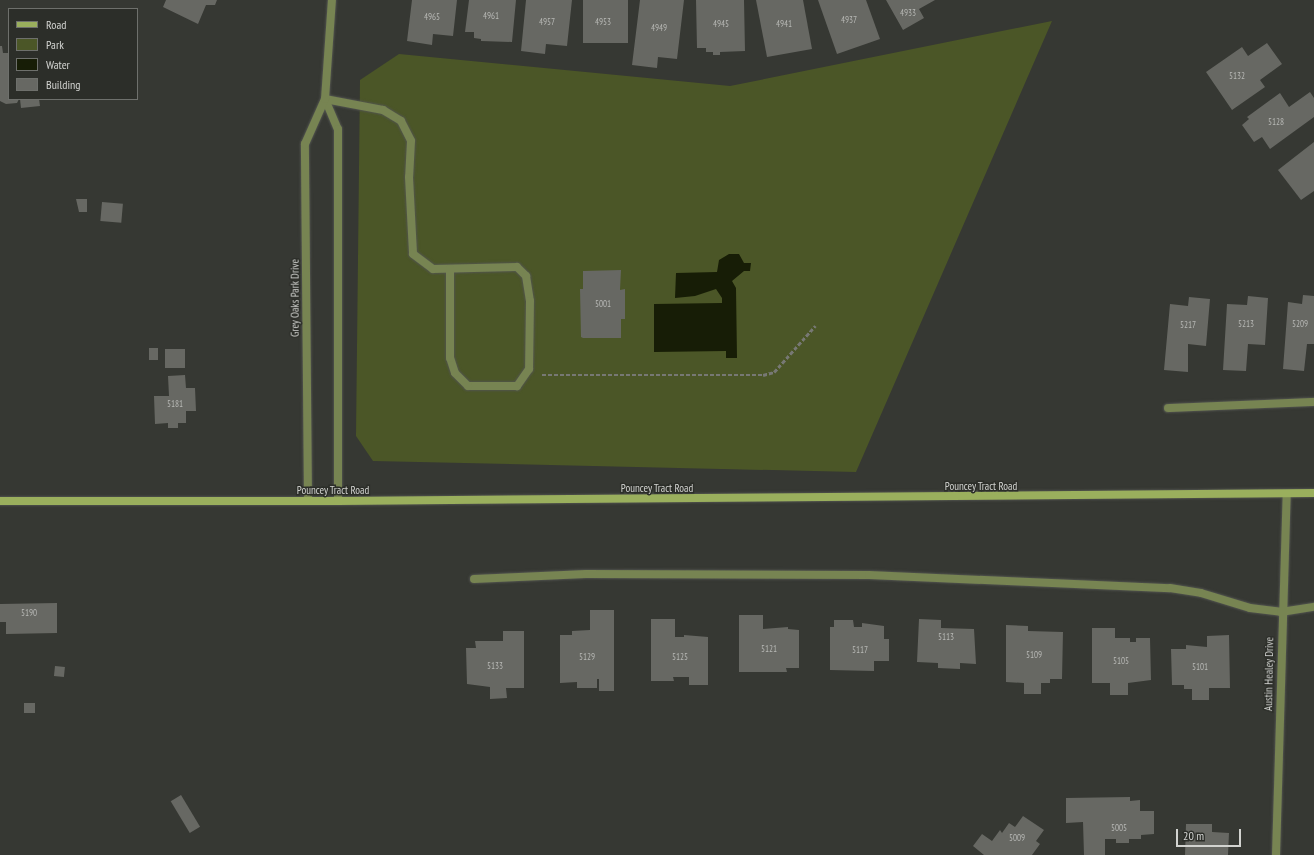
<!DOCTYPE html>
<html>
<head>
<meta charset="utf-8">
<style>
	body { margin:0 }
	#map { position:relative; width:1314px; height:855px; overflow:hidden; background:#363833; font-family:"PT Sans Narrow",sans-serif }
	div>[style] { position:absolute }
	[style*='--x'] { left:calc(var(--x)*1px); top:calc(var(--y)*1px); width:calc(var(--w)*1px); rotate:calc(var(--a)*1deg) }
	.green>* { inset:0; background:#4b5627 }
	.water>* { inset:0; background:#171d06 }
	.building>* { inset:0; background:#676863; transform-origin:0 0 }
	.path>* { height:2.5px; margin-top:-1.25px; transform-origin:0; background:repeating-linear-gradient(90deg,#777874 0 4px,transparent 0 6px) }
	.roads { filter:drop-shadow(0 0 1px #52544f) drop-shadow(0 0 1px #52544f) }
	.lane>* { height:8px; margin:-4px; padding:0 4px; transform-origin:4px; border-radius:4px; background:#778452 }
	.street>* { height:8px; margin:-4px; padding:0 4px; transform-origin:4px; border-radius:4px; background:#778452 }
	.secondary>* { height:8px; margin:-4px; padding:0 4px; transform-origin:4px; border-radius:4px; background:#9aaf5d }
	span { translate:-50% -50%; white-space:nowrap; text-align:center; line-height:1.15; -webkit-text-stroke:3px #2c2e29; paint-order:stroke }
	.number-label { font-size:9px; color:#b7b8b5 }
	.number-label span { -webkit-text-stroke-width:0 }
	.street-label { font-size:11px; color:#d2d3d0 }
	.legend { position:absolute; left:8px; top:8px; width:130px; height:92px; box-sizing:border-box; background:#2c2e29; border:1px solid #6e706c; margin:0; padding:5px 7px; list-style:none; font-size:12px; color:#d2d3d0 }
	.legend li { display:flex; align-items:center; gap:8px; height:20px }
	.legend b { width:20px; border:1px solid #6e706c }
	.scale { position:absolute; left:1176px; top:829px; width:65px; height:18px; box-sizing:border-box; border:2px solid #d2d3d0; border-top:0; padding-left:5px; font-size:12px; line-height:14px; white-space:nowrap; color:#d2d3d0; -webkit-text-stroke:3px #2c2e29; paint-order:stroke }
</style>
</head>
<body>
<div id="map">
	<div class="green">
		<div style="clip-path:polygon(1052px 21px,856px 472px,373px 461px,356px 436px,360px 80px,399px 54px,730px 86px)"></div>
	</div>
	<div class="water">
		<div style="clip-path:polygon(729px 254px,739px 254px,744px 263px,751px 263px,750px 271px,744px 271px,732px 281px,736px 288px,737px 358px,726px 358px,726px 351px,654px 352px,654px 304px,722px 303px,722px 298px,716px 289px,695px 296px,675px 298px,676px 273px,717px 272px,719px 260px)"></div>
	</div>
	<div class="building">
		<div style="clip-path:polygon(166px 0,217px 0,215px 5px,206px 5px,198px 24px,163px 7px)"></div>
		<div style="clip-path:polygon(412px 0,457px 0,453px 36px,433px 34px,432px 45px,407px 41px)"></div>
		<div style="clip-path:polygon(469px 0,516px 0,512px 42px,481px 41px,481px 39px,474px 38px,474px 32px,465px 32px)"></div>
		<div style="clip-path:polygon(526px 0,572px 0,567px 46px,546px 44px,545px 54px,521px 51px)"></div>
		<div style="left:583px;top:0;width:45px;height:43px"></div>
		<div style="clip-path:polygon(640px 0,684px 0,677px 59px,658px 57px,657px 68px,632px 65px)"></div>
		<div style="clip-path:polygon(696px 0,744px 0,745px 51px,720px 52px,720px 55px,713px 55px,713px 52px,706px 52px,706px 48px,697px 48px)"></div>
		<div style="clip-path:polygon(756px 0,803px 0,812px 49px,767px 57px)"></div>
		<div style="clip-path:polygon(818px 0,866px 0,880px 39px,837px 54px)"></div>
		<div style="clip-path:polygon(886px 0,935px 0,919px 9px,924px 18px,903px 30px)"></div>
		<div style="clip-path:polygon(1267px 43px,1282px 64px,1260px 80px,1265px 87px,1232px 110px,1206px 72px,1242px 47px,1248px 56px)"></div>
		<div style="clip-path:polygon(0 46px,2px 46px,3px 53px,9px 53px,9px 99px,19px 99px,17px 103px,6px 104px,0 101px)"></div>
		<div style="clip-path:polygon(1310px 92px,1314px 98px,1314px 117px,1270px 149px,1262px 137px,1254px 142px,1242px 125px,1249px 119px,1247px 117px,1280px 93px,1289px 107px)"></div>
		<div style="clip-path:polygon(20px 99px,39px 99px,40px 106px,21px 108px)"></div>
		<div style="clip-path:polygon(1314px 142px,1314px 191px,1301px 200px,1278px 170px)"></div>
		<div style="clip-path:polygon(76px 199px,87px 199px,87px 212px,79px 212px)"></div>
		<div style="left:102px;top:202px;width:21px;height:19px;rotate:5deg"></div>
		<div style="clip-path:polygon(621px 270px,620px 290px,625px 289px,625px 319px,621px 319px,621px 338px,583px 338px,581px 337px,580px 289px,583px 289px,583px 271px)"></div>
		<div style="clip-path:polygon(1303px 295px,1314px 296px,1314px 344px,1307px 344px,1304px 371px,1283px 369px,1288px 302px,1302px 304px)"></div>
		<div style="clip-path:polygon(1248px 296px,1268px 298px,1265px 345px,1248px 344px,1246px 371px,1223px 370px,1227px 304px,1247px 305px)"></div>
		<div style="clip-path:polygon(1189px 297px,1210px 299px,1206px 346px,1188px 344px,1188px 372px,1164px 370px,1170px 304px,1188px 306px)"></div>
		<div style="left:149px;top:348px;width:9px;height:12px"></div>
		<div style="left:165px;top:349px;width:20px;height:19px"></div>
		<div style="clip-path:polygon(185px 375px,186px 388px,195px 388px,196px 411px,186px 411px,186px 423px,178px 423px,178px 428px,168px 428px,168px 423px,155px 424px,154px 396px,169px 396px,168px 376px)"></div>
		<div style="clip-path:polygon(57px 603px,57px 633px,6px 634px,6px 622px,0 622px,0 604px)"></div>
		<div style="clip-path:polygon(590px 610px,614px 610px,614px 691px,599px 691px,599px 679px,597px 679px,597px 688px,577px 688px,577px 682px,560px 683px,560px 635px,572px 635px,572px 631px,590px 630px)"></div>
		<div style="clip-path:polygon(739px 615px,763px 615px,763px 629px,788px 627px,788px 629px,799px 630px,799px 668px,786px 668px,787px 672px,739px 672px)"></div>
		<div style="clip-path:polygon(651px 619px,675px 619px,675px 637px,684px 637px,684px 635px,708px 637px,708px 685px,689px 685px,689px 677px,673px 677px,674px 681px,651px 681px)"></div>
		<div style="clip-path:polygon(919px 619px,941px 620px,941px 628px,974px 629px,976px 664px,960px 663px,960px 669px,938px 668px,938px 663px,917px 662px)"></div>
		<div style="clip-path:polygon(834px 620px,853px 620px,854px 627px,862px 627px,862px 623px,884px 626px,884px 639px,889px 639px,889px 661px,874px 661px,874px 671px,830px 670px,830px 627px,834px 627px)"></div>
		<div style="clip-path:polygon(1006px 625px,1028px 626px,1028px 631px,1063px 632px,1062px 679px,1050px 679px,1050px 683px,1041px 683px,1041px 694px,1024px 694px,1024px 683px,1006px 682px)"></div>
		<div style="clip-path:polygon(1092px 628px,1115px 628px,1115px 638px,1130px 638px,1130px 642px,1136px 642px,1136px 638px,1150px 638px,1151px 680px,1128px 683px,1128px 695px,1110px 695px,1110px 683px,1092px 683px)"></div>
		<div style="clip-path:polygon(503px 631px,524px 631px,524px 688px,506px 688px,507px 698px,490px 699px,490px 687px,467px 684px,466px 648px,476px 648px,475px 641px,503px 641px)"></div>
		<div style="clip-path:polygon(1229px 635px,1230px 688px,1209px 688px,1209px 700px,1192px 700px,1192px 689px,1184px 689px,1184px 685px,1172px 685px,1171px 649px,1186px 649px,1186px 645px,1207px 647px,1207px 636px)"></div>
		<div style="left:55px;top:666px;width:10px;height:10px;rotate:6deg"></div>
		<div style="left:24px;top:703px;width:11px;height:10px"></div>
		<div style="left:181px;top:795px;width:37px;height:12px;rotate:59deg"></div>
		<div style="clip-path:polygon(1130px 797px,1130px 801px,1140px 800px,1140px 811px,1154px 811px,1154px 834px,1141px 835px,1141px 839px,1129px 839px,1129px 843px,1116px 843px,1116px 839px,1105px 839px,1105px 855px,1084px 855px,1083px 822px,1066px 823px,1066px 798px)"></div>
		<div style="clip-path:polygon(1023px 816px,1044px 830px,1036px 841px,1040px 844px,1032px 855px,984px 855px,973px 846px,982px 834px,992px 841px,1000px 830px,1002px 833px,1009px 823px,1015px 827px)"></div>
		<div style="clip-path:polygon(1186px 824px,1212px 824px,1212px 832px,1229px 833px,1228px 855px,1185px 855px)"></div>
	</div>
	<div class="path">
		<div style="--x:542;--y:375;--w:221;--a:0"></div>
		<div style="--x:763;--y:375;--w:11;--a:-15"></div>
		<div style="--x:774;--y:372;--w:62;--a:-48.3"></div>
	</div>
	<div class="roads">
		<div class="lane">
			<div style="--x:325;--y:99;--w:59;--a:10.7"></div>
			<div style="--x:383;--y:110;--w:21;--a:31"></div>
			<div style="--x:401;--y:121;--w:22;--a:63"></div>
			<div style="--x:411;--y:141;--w:36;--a:93"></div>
			<div style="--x:409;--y:177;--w:77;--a:87"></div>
			<div style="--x:413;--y:254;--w:25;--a:37"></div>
			<div style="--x:433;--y:269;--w:84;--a:-1.4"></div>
			<div style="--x:517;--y:267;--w:13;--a:45"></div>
			<div style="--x:526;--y:276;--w:25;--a:81"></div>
			<div style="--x:530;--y:301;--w:68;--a:90.8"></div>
			<div style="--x:529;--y:369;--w:21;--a:125"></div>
			<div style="--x:517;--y:386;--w:49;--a:180"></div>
			<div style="--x:468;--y:386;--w:18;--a:-135"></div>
			<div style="--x:455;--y:373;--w:16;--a:-108"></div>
			<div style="--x:450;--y:358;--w:89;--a:-90"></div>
			<div style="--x:1168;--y:408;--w:146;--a:-2.4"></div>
			<div style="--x:474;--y:579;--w:112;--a:-2.6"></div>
			<div style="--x:586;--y:574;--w:283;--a:0.2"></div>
			<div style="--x:869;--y:575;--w:301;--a:2.5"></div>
			<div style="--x:1170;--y:588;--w:31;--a:9"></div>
			<div style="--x:1201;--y:593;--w:51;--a:17"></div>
			<div style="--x:1250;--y:608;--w:31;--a:7"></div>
			<div style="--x:1281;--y:612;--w:33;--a:-9"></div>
		</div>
		<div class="street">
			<div style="--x:325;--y:99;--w:33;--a:67"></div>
			<div style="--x:338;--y:129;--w:372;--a:90"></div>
			<div style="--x:308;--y:501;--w:357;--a:-90.5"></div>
			<div style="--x:305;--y:144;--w:49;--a:-66"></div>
			<div style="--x:325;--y:99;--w:99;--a:-86"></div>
			<div style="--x:1276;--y:855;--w:361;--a:-88.3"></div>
		</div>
		<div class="secondary">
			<div style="--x:0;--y:501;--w:338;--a:0"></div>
			<div style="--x:338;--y:501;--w:976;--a:-0.47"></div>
		</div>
	</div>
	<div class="number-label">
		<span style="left:908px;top:13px">4933</span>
		<span style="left:491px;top:16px">4961</span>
		<span style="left:432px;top:17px">4965</span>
		<span style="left:849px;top:20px">4937</span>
		<span style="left:547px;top:22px">4957</span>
		<span style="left:603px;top:22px">4953</span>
		<span style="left:721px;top:24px">4945</span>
		<span style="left:784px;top:24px">4941</span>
		<span style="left:659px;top:28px">4949</span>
		<span style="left:1237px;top:76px">5132</span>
		<span style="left:1276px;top:122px">5128</span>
		<span style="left:603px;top:304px">5001</span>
		<span style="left:1246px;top:324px">5213</span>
		<span style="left:1300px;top:324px">5209</span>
		<span style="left:1188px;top:325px">5217</span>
		<span style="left:175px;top:404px">5181</span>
		<span style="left:29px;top:613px">5190</span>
		<span style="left:946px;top:637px">5113</span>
		<span style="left:769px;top:649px">5121</span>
		<span style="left:860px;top:650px">5117</span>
		<span style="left:1034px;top:655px">5109</span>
		<span style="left:587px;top:657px">5129</span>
		<span style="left:680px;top:657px">5125</span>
		<span style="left:1121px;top:661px">5105</span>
		<span style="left:495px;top:666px">5133</span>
		<span style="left:1200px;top:667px">5101</span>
		<span style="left:1119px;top:828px">5005</span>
		<span style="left:1017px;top:838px">5009</span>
	</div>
	<div class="street-label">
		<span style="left:295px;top:298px;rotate:-90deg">Grey Oaks Park Drive</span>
		<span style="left:981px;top:486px">Pouncey Tract Road</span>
		<span style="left:657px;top:488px">Pouncey Tract Road</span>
		<span style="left:333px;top:490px">Pouncey Tract Road</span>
		<span style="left:1269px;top:674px;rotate:-89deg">Austin Healey Drive</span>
	</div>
	<ul class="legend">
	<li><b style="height:5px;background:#9aaf5d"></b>Road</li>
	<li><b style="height:11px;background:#4b5627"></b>Park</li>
	<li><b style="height:11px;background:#171d06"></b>Water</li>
	<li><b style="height:11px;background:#676863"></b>Building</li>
	</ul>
	<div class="scale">20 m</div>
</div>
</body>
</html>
